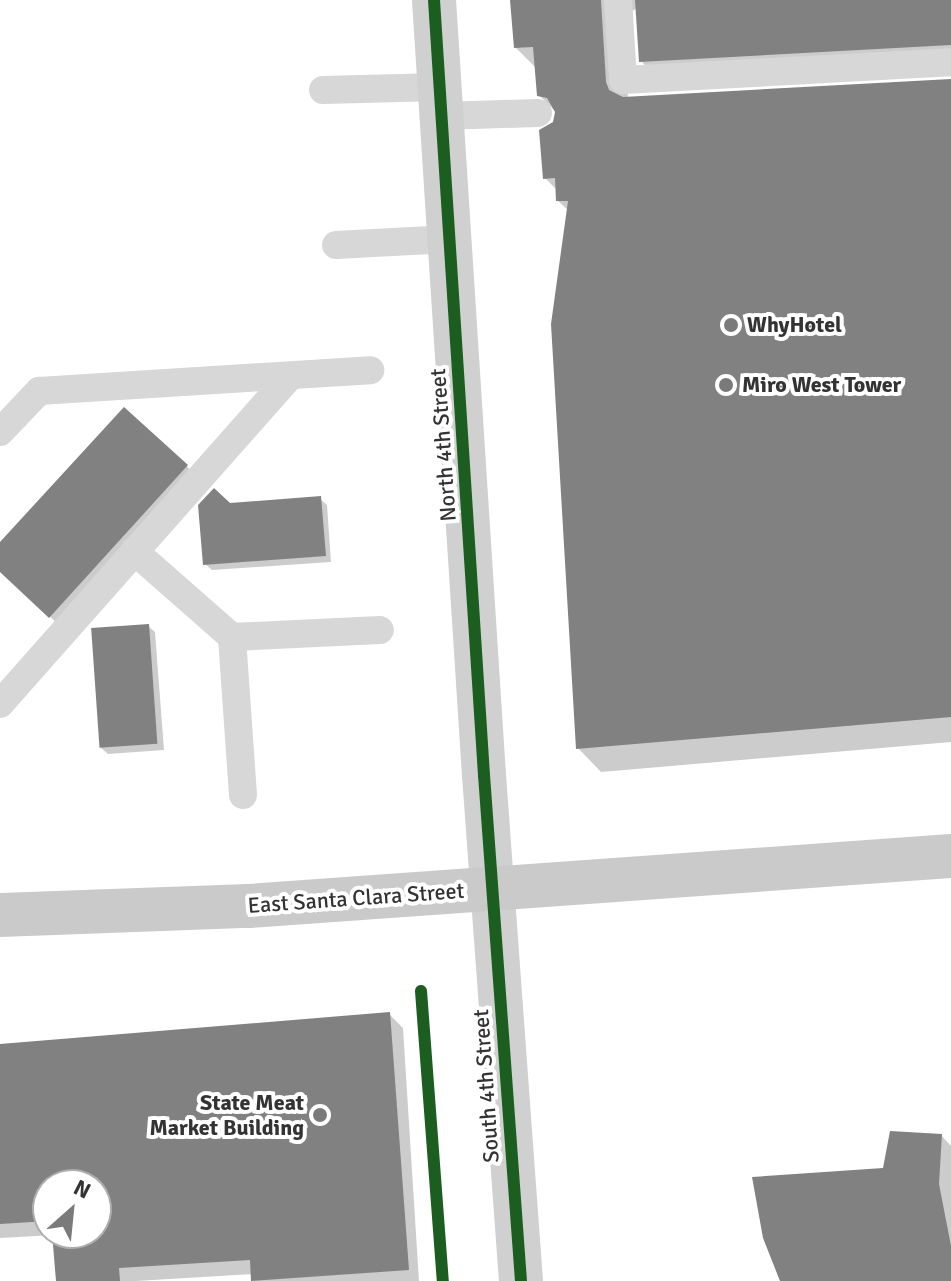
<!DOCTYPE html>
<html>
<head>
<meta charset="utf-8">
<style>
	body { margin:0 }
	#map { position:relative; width:951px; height:1281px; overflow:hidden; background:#fff; font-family:Signika,sans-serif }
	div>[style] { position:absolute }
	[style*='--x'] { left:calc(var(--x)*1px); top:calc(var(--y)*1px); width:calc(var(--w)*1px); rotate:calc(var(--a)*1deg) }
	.shadow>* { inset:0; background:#0003 }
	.building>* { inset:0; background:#818181; transform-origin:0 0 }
	.lane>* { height:28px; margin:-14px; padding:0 14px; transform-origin:14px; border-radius:14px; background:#d7d7d7 }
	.secondary>* { height:44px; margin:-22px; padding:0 22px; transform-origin:22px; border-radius:22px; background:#d0d0d0 }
	.primary>* { height:44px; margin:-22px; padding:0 22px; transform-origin:22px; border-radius:22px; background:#cacaca }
	.cycleway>* { height:12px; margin:-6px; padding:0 6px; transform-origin:6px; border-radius:6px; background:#1b5e20 }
	.dots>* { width:22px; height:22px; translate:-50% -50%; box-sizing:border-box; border:4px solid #fff; border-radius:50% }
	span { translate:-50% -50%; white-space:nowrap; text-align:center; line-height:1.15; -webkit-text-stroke:8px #fff; paint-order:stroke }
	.poi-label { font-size:22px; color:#333; font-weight:700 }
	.left { translate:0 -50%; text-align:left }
	.right { translate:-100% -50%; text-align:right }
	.street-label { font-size:22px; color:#333 }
	.north { position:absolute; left:32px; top:1169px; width:80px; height:80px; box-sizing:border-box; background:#fff; border:2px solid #adadad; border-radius:50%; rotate:27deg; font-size:22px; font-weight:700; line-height:32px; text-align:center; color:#333 }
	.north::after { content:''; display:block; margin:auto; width:28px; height:36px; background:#7a7a7a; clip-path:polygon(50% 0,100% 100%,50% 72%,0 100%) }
</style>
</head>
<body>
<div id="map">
	<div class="shadow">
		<div style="clip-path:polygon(512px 0,951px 0,951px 69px,664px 85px,641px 61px,637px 8px,626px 15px,624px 26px,628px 99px,951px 81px,951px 742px,601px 772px,578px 748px,569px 211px,558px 201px,558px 191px,545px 178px,557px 113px,539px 95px,537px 69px,515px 47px)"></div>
		<div style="clip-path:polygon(125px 410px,194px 473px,57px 623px,0 570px,0 545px)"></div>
		<div style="clip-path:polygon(320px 499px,327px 505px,331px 562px,212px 570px,205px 564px,229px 505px)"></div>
		<div style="clip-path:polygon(148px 626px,155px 632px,164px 750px,108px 754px,101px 748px)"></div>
		<div style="clip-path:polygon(evenodd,389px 1014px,403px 1028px,419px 1281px,254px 1281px,253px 1274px,136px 1281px,58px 1281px,54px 1235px,0 1238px,0 1046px,389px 1014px,48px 1185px,96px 1185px,96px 1233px,48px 1233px,48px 1185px)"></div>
		<div style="clip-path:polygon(942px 1136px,951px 1146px,951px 1281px,782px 1281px,884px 1170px)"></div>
	</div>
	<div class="building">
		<div style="clip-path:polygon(510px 0,601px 0,606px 82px,609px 90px,623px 97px,951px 79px,951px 717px,576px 749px,551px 324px,568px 201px,556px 201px,555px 178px,543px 179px,539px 130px,553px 122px,555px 112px,547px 98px,537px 96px,533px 47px,514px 48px)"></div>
		<div style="clip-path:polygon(635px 0,951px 0,951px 45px,639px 62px)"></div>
		<div style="clip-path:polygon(124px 407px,188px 465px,49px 618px,0 572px,0 542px)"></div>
		<div style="clip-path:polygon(214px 488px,230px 503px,321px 496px,326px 556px,203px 565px,198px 505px)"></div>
		<div style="left:149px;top:624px;width:120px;height:58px;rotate:86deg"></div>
		<div style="clip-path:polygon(390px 1012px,409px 1270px,251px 1281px,250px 1260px,119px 1268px,120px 1281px,56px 1281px,52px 1233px,96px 1233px,96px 1185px,48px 1185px,48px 1221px,0 1224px,0 1044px)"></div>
		<div style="clip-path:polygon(890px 1131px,942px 1134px,939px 1184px,951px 1246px,951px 1281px,780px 1281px,763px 1238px,752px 1177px,883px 1168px)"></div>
	</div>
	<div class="lane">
		<div style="--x:618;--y:0;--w:80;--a:86.4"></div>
		<div style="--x:623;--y:80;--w:328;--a:-3.1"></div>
		<div style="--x:323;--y:90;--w:117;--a:-1.5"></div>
		<div style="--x:442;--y:116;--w:96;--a:-1.8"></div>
		<div style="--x:336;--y:245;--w:114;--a:-3"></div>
		<div style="--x:0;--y:432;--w:57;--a:-46.4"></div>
		<div style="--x:39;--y:391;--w:332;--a:-3.6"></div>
		<div style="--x:134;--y:551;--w:130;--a:41.3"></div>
		<div style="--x:0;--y:704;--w:438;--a:-48.5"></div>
		<div style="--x:243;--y:795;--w:158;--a:-94"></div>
		<div style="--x:232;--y:637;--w:148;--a:-2.7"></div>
	</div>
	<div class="secondary">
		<div style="--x:434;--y:0;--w:777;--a:86.31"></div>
		<div style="--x:484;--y:775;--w:507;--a:85.82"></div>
	</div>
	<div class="primary">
		<div style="--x:0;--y:915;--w:249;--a:-2.1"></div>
		<div style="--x:249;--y:906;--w:704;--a:-4.07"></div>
	</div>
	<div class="cycleway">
		<div style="--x:434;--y:0;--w:777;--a:86.31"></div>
		<div style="--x:484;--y:775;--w:507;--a:85.82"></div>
		<div style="--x:421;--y:991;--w:291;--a:85.7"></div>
	</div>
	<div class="dots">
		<div style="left:731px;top:325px;background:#7a7a7a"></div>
		<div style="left:726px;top:385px;background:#7a7a7a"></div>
		<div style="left:320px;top:1115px;background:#7a7a7a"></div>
	</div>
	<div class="poi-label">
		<span class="left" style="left:747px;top:325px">WhyHotel</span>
		<span class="left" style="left:742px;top:385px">Miro West Tower</span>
		<span class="right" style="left:304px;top:1115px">State Meat<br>Market Building</span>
	</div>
	<div class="street-label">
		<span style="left:443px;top:445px;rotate:-94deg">North 4th Street</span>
		<span style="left:356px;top:898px;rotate:-4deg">East Santa Clara Street</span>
		<span style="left:486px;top:1086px;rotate:-94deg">South 4th Street</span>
	</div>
	<div class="north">N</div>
</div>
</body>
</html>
